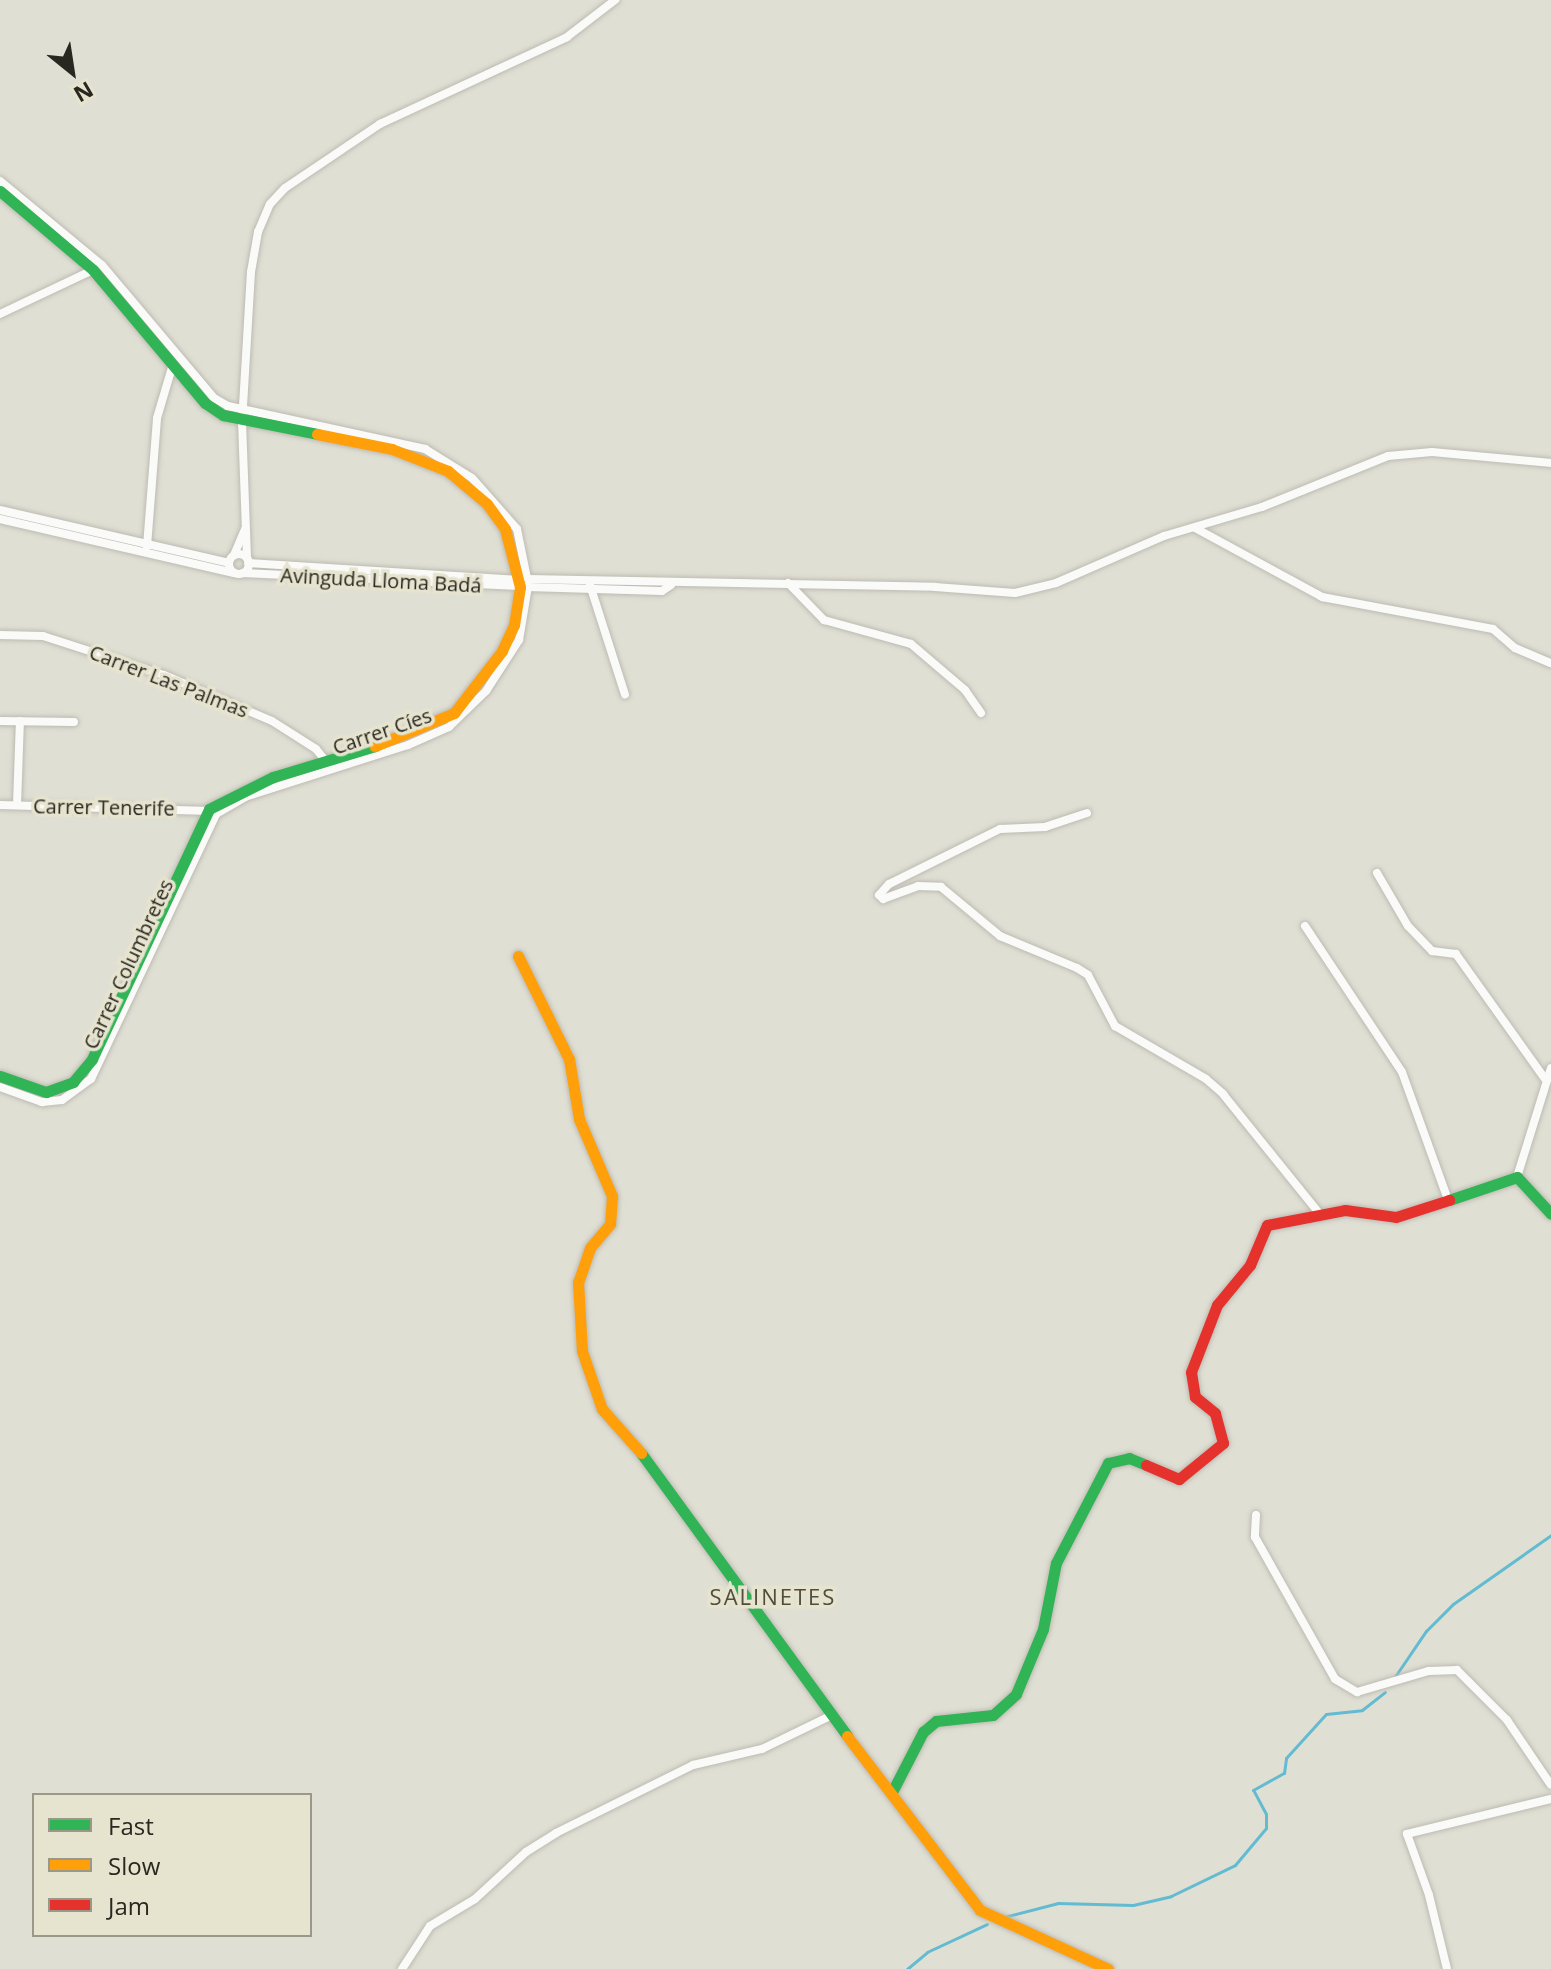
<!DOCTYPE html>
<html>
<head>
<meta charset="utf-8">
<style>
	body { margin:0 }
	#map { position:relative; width:1551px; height:1969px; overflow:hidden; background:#e0dfd4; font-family:"Open Sans",sans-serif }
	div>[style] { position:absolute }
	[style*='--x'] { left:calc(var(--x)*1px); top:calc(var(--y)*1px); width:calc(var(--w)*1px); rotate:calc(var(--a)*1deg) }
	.stream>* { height:3px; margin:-1.5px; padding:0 1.5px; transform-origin:1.5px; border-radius:1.5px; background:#63bbd2 }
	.roads { filter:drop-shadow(0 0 2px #bdbbb2) drop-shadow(0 0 2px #bdbbb2) }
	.street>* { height:8px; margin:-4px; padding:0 4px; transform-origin:4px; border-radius:4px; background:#fafaf9 }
	.street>.ring { margin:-4px; padding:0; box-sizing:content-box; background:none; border:8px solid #fafaf9; border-radius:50% }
	.fast>* { height:11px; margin:-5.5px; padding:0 5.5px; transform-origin:5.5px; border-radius:5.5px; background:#30b455 }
	.slow>* { height:11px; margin:-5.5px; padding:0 5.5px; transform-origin:5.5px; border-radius:5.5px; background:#ff9f0a }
	.jam>* { height:11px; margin:-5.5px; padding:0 5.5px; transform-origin:5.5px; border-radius:5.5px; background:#e5322d }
	span { translate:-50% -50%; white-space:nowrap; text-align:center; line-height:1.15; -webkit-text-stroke:7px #e6e3ce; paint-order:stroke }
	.street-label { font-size:20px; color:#292820 }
	.neighbourhood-label { font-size:22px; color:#504d3c; letter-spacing:2px }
	.legend { position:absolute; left:32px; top:1793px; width:280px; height:144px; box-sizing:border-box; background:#e6e3ce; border:2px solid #9a9888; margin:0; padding:10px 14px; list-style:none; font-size:24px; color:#292820 }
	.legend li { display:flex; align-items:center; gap:16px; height:40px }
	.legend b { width:40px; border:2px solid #9a9888 }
	.north { position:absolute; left:32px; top:32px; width:80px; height:80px; -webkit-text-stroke:6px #e6e3ce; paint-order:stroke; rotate:150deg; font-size:22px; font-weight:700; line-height:32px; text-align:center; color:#292820 }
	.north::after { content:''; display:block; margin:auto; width:28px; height:36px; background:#292820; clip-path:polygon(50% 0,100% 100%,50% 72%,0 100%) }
</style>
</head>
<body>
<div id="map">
	<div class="stream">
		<div style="--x:1394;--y:1678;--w:57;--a:-55.8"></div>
		<div style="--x:1426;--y:1631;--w:38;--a:-45"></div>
		<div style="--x:1453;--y:1604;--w:120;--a:-35.1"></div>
		<div style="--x:1004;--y:1917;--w:56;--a:-14.5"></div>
		<div style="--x:1058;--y:1903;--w:75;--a:1.5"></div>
		<div style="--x:1133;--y:1905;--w:39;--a:-13"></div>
		<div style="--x:1171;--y:1896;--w:71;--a:-25.8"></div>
		<div style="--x:1235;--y:1865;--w:48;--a:-50"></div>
		<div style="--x:1266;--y:1828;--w:14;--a:-90"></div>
		<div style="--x:1266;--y:1814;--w:27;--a:-118"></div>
		<div style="--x:1253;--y:1790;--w:35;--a:-29"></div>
		<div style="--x:1284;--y:1773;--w:15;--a:-82"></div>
		<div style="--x:1286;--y:1758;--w:59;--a:-47.7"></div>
		<div style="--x:1326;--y:1714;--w:36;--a:-6"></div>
		<div style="--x:1362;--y:1710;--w:29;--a:-38"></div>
		<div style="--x:907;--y:1969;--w:26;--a:-40"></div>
		<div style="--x:927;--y:1952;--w:66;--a:-25"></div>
	</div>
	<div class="roads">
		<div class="street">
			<div style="--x:0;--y:181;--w:132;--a:39.5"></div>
			<div style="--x:102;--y:265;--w:174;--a:49.9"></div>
			<div style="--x:214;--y:398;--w:16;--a:30"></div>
			<div style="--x:228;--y:406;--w:202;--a:12.3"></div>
			<div style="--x:425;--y:449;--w:55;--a:31.7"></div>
			<div style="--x:472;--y:478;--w:68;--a:48.6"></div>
			<div style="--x:517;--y:529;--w:50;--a:78.5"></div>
			<div style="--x:0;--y:314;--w:103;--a:-25.3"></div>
			<div style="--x:0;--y:510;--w:235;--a:13"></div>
			<div style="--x:0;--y:519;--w:240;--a:13"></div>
			<div style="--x:1195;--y:528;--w:145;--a:28.5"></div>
			<div style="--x:1322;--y:597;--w:174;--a:10.6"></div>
			<div style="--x:1493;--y:629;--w:29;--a:41"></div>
			<div style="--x:1515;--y:648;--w:39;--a:23"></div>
			<div style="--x:147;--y:546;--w:128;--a:-85.5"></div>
			<div style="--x:157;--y:418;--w:56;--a:-73.5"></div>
			<div class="ring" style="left:229px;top:554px;width:12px;height:12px"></div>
			<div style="--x:234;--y:555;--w:28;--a:-67"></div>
			<div style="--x:247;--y:558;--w:135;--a:-92.1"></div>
			<div style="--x:242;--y:423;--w:151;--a:-86.6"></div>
			<div style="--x:251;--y:272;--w:41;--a:-80.1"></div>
			<div style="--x:258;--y:232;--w:30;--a:-67"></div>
			<div style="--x:270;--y:204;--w:22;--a:-47"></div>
			<div style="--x:285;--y:188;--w:115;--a:-34"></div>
			<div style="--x:380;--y:124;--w:206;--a:-24.9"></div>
			<div style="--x:567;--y:37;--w:61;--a:-37.6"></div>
			<div style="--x:248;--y:563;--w:272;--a:3.6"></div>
			<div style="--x:243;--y:573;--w:276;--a:2.7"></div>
			<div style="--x:528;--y:579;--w:407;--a:1.1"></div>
			<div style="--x:935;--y:587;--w:80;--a:4.3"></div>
			<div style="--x:1015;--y:593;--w:42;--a:-13.7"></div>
			<div style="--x:1056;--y:583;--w:118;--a:-23.5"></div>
			<div style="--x:1164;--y:536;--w:102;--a:-16.5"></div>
			<div style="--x:1262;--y:507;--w:136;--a:-22"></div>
			<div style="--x:1388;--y:456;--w:44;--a:-5.2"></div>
			<div style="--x:1432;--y:452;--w:120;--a:5.3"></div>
			<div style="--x:788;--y:583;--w:52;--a:45.8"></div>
			<div style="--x:824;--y:620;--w:90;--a:15.4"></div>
			<div style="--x:911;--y:644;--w:71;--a:40.4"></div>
			<div style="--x:965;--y:690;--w:28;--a:55"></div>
			<div style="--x:590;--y:585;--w:115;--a:72.3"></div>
			<div style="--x:527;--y:587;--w:135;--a:1.7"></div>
			<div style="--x:662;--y:591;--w:11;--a:-34"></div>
			<div style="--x:0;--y:635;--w:43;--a:1.3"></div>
			<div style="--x:43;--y:636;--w:127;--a:17.9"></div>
			<div style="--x:164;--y:675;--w:117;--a:23.1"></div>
			<div style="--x:272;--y:721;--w:52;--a:32.5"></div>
			<div style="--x:316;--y:749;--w:19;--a:51"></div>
			<div style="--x:0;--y:721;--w:74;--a:0.8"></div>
			<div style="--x:0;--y:805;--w:211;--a:1.6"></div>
			<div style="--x:17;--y:805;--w:84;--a:-88"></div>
			<div style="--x:1087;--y:813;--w:44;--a:161.6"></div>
			<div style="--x:1045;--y:827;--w:45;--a:177.5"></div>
			<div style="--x:1000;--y:829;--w:124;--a:153.6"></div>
			<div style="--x:889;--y:884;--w:15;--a:132"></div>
			<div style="--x:879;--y:895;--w:6;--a:45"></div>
			<div style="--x:883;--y:899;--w:37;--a:-20"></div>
			<div style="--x:918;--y:886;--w:23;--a:2"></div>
			<div style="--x:941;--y:887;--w:77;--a:39.7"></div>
			<div style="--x:1000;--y:936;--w:83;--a:22.6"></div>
			<div style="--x:1077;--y:968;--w:13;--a:32"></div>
			<div style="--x:1088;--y:975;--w:58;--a:62.1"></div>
			<div style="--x:1115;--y:1026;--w:105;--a:30.2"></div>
			<div style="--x:1206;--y:1079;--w:23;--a:41"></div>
			<div style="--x:1223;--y:1094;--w:153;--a:51.1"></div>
			<div style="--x:216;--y:814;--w:34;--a:-30"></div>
			<div style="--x:245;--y:797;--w:171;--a:-17.7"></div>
			<div style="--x:408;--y:745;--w:45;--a:-23.7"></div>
			<div style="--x:449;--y:727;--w:52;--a:-44.2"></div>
			<div style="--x:486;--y:691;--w:61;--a:-57.1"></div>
			<div style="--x:519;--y:640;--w:55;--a:-80.5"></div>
			<div style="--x:1377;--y:873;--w:61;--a:59.7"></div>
			<div style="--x:1408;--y:926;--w:35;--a:46"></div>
			<div style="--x:1432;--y:951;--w:24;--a:7"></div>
			<div style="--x:1456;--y:954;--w:153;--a:54.5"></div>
			<div style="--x:1305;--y:926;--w:175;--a:56.4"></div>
			<div style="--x:1402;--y:1072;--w:133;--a:70.2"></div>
			<div style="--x:0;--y:1087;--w:45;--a:19.7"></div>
			<div style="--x:42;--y:1102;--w:20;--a:-6"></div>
			<div style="--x:62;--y:1100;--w:36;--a:-36"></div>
			<div style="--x:91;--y:1079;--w:293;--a:-64.7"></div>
			<div style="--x:1517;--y:1177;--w:114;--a:-72.7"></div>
			<div style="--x:1256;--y:1515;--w:22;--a:93"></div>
			<div style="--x:1255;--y:1537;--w:163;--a:60.6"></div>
			<div style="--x:1335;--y:1679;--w:26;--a:31"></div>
			<div style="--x:1357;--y:1692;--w:75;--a:-16.3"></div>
			<div style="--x:1429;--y:1671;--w:28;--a:-2"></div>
			<div style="--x:1457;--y:1670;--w:71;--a:45"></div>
			<div style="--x:1507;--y:1720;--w:78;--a:55.9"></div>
			<div style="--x:402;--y:1969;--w:51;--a:-56.9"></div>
			<div style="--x:430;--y:1926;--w:52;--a:-31"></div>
			<div style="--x:475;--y:1899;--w:69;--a:-42.7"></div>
			<div style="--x:526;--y:1852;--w:36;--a:-32"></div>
			<div style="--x:556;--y:1833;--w:153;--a:-26.4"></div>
			<div style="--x:693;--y:1765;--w:71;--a:-13.1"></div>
			<div style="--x:762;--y:1749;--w:76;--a:-25.9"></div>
			<div style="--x:1447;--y:1969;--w:76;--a:-103.7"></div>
			<div style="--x:1429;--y:1895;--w:65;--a:-109.8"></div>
			<div style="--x:1407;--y:1834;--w:148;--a:-13.7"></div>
		</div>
		<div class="fast">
			<div style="--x:0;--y:191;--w:122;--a:40.3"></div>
			<div style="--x:93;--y:270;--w:174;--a:49.9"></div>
			<div style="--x:205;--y:403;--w:22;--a:34"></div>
			<div style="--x:223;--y:415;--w:96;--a:11.4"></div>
			<div style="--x:0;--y:1076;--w:49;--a:19.2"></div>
			<div style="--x:46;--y:1092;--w:29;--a:-20"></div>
			<div style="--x:73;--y:1082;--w:30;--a:-50"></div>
			<div style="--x:92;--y:1059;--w:276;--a:-64.9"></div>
			<div style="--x:209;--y:809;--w:72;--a:-26.6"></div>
			<div style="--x:273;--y:777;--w:107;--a:-16.9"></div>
			<div style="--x:1449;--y:1200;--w:72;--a:-18.7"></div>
			<div style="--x:1517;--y:1177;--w:50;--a:47.4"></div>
			<div style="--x:641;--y:1453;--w:350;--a:53.9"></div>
			<div style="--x:892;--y:1792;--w:68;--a:-62.7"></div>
			<div style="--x:923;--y:1732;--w:17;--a:-40"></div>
			<div style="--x:936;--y:1721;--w:57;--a:-6"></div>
			<div style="--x:993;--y:1715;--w:31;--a:-42"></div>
			<div style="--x:1016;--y:1694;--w:70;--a:-67.4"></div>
			<div style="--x:1043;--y:1629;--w:67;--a:-78.9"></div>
			<div style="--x:1056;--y:1563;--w:113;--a:-62.5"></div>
			<div style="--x:1108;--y:1463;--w:22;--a:-13"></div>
			<div style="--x:1129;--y:1458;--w:18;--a:22"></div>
		</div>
		<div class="slow">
			<div style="--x:317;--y:434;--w:76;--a:11.3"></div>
			<div style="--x:392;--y:449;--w:60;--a:21.4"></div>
			<div style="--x:448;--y:471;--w:51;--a:40.2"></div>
			<div style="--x:487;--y:504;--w:31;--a:54"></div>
			<div style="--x:505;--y:529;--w:60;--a:75.5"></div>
			<div style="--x:520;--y:587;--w:38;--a:99"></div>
			<div style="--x:514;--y:625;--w:29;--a:115"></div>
			<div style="--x:502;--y:651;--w:78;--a:127.7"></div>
			<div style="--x:454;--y:713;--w:86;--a:157.3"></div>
			<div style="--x:518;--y:956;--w:115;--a:63.7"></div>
			<div style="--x:569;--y:1059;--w:61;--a:80.5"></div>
			<div style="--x:579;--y:1119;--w:84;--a:66.8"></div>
			<div style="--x:612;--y:1196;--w:28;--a:94"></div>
			<div style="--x:610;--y:1224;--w:31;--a:130"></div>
			<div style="--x:590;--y:1248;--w:36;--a:109"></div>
			<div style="--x:578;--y:1282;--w:69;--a:86.7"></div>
			<div style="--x:582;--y:1351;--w:61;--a:71"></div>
			<div style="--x:602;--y:1409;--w:59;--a:48.4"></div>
			<div style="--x:847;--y:1736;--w:219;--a:52.6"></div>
			<div style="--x:980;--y:1910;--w:141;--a:24.7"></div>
		</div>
		<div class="jam">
			<div style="--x:1146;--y:1465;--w:36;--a:23"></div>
			<div style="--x:1179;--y:1479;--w:57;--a:-39.3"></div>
			<div style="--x:1223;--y:1443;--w:31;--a:-105"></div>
			<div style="--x:1215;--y:1413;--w:26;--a:-141"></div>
			<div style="--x:1195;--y:1397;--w:25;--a:-99"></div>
			<div style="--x:1191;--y:1372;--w:72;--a:-68.8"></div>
			<div style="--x:1217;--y:1305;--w:52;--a:-50.5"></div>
			<div style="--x:1250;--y:1265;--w:43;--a:-67"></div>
			<div style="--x:1267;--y:1225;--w:79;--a:-10.9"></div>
			<div style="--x:1345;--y:1210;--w:51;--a:7.8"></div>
			<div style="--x:1396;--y:1217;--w:56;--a:-17.8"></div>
		</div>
	</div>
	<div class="street-label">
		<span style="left:381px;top:580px;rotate:3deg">Avinguda Lloma Badá</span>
		<span style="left:169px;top:681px;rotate:21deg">Carrer Las Palmas</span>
		<span style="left:382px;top:731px;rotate:-19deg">Carrer Cíes</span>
		<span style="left:104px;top:807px;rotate:1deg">Carrer Tenerife</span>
		<span style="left:128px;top:964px;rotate:-65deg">Carrer Columbretes</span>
	</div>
	<div class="neighbourhood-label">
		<span style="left:773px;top:1597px">SALINETES</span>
	</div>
	<ul class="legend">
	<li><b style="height:10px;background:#30b455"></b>Fast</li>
	<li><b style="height:10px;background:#ff9f0a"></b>Slow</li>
	<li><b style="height:10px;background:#e5322d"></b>Jam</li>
	</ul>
	<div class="north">N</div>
</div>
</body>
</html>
